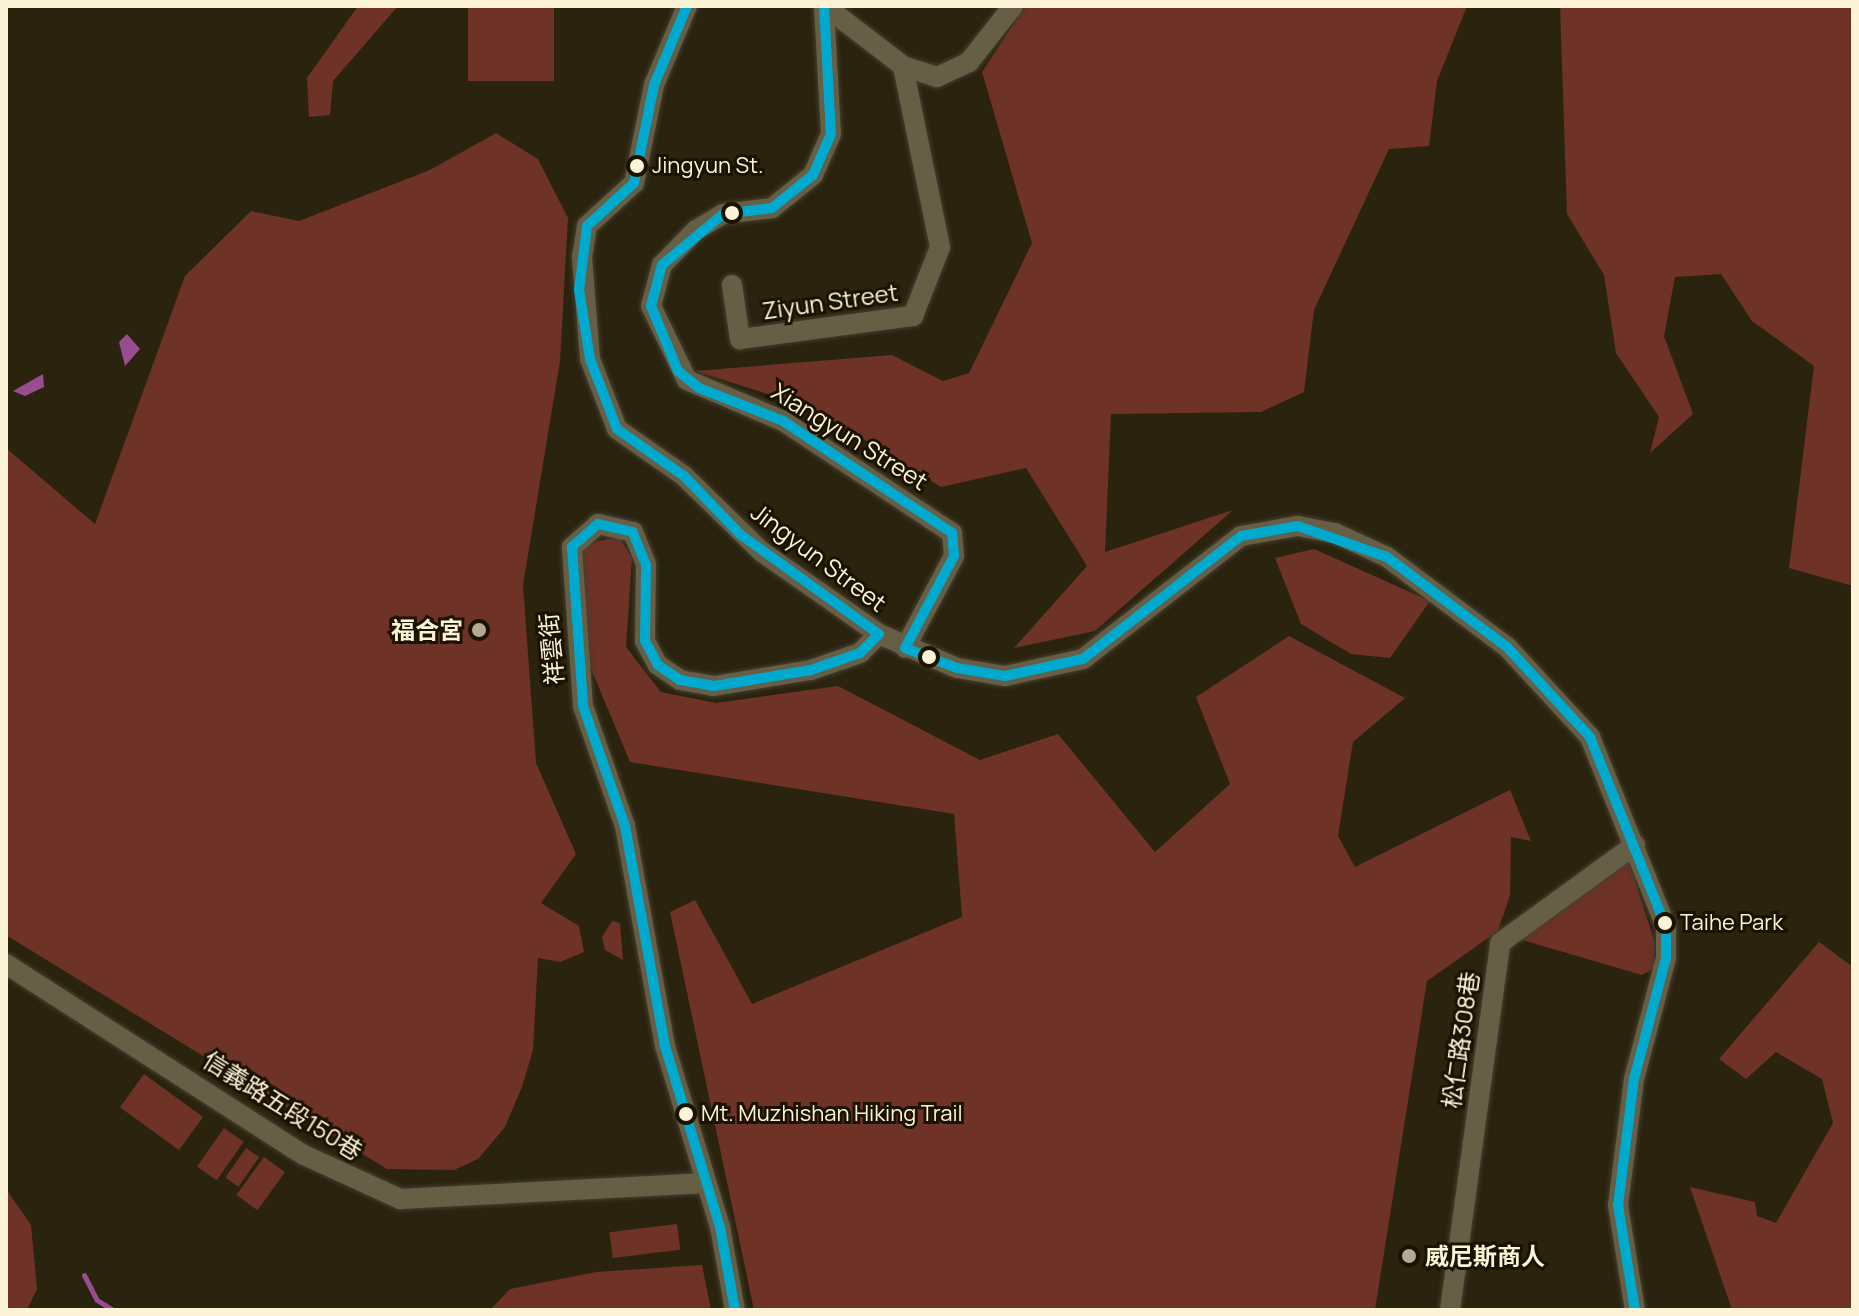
<!DOCTYPE html>
<html>
<head>
<meta charset="utf-8">
<style>
	body { margin:0 }
	#map { position:relative; width:1859px; height:1316px; overflow:hidden; background:#2a230e; font-family:Manrope,"Noto Sans TC",sans-serif }
	div>[style] { position:absolute }
	[style*='--x'] { left:calc(var(--x)*1px); top:calc(var(--y)*1px); width:calc(var(--w)*1px); rotate:calc(var(--a)*1deg) }
	.green>* { inset:0; background:#6f3226; transform-origin:0 0 }
	.water>* { inset:0; background:#974d8f }
	.stream>* { height:5px; margin:-2.5px; padding:0 2.5px; transform-origin:2.5px; border-radius:2.5px; background:#974d8f }
	.roads { filter:drop-shadow(0 0 2px #453f30) drop-shadow(0 0 2px #453f30) }
	.minor>* { height:20px; margin:-10px; padding:0 10px; transform-origin:10px; border-radius:10px; background:#665e45 }
	.bus-1>* { height:10px; margin:-5px; padding:0 5px; transform-origin:5px; border-radius:5px; background:#00a9ce }
	.dots>* { width:22px; height:22px; translate:-50% -50%; box-sizing:border-box; border:4px solid #1b1200; border-radius:50% }
	span { translate:-50% -50%; white-space:nowrap; text-align:center; line-height:1.15; -webkit-text-stroke:6px #1b1200; paint-order:stroke }
	.bus-label { font-size:22px; color:#fdf3d7 }
	.left { translate:0 -50%; text-align:left }
	.street-label { font-size:24px; color:#fdf3d7 }
	.poi-label { font-size:24px; color:#fdf3d7; font-weight:700 }
	.right { translate:-100% -50%; text-align:right }
	.frame { position:absolute; inset:0; border:8px solid #fdf3d7; pointer-events:none }
</style>
</head>
<body>
<div id="map">
	<div class="green">
		<div style="clip-path:polygon(358px 6px,398px 6px,333px 81px,330px 115px,309px 117px,307px 78px)"></div>
		<div style="left:468px;top:6px;width:86px;height:75px"></div>
		<div style="clip-path:polygon(1025px 6px,1467px 6px,1437px 81px,1429px 146px,1389px 149px,1314px 310px,1304px 392px,1261px 412px,1111px 414px,1105px 552px,1233px 510px,1095px 631px,1014px 648px,1087px 566px,1026px 468px,941px 487px,815px 409px,695px 371px,892px 355px,943px 381px,969px 373px,1032px 243px,982px 72px)"></div>
		<div style="clip-path:polygon(1560px 6px,1853px 6px,1853px 586px,1789px 568px,1814px 366px,1752px 321px,1721px 274px,1675px 277px,1664px 336px,1693px 414px,1650px 453px,1659px 417px,1616px 353px,1604px 275px,1567px 214px)"></div>
		<div style="clip-path:polygon(496px 133px,538px 159px,568px 218px,560px 361px,523px 585px,536px 763px,576px 854px,541px 903px,579px 926px,584px 952px,560px 962px,538px 958px,533px 1050px,522px 1087px,505px 1127px,478px 1159px,454px 1170px,387px 1169px,6px 935px,6px 448px,95px 524px,185px 276px,251px 211px,299px 221px,430px 170px)"></div>
		<div style="clip-path:polygon(619px 537px,632px 558px,626px 647px,661px 692px,716px 703px,838px 686px,980px 760px,1058px 734px,1155px 852px,1230px 784px,1196px 697px,1289px 636px,1405px 698px,1353px 742px,1338px 836px,1355px 867px,1510px 790px,1531px 841px,1511px 837px,1510px 895px,1498px 931px,1427px 981px,1375px 1310px,754px 1310px,670px 912px,695px 900px,752px 1004px,962px 917px,954px 814px,630px 762px,579px 640px,579px 545px)"></div>
		<div style="clip-path:polygon(1314px 549px,1430px 601px,1390px 658px,1351px 654px,1301px 624px,1275px 558px)"></div>
		<div style="clip-path:polygon(1627px 855px,1654px 940px,1654px 968px,1642px 975px,1519px 939px)"></div>
		<div style="clip-path:polygon(612px 921px,620px 923px,623px 960px,605px 950px,602px 937px)"></div>
		<div style="clip-path:polygon(1819px 942px,1853px 967px,1853px 1310px,1732px 1310px,1690px 1187px,1755px 1202px,1757px 1216px,1776px 1223px,1833px 1123px,1822px 1079px,1776px 1052px,1746px 1079px,1719px 1059px)"></div>
		<div style="left:144px;top:1074px;width:73px;height:41px;rotate:36deg"></div>
		<div style="left:224px;top:1128px;width:24px;height:47px;rotate:35deg"></div>
		<div style="left:246px;top:1148px;width:16px;height:36px;rotate:35deg"></div>
		<div style="left:264px;top:1157px;width:26px;height:47px;rotate:36deg"></div>
		<div style="clip-path:polygon(6px 1189px,31px 1225px,37px 1289px,27px 1310px,6px 1310px)"></div>
		<div style="left:677px;top:1224px;width:26px;height:68px;rotate:83deg"></div>
		<div style="clip-path:polygon(702px 1265px,711px 1310px,490px 1310px,510px 1289px,596px 1272px)"></div>
	</div>
	<div class="water">
		<div style="clip-path:polygon(127px 334px,140px 349px,125px 366px,119px 342px)"></div>
		<div style="clip-path:polygon(43px 374px,44px 387px,25px 396px,13px 391px)"></div>
	</div>
	<div class="stream">
		<div style="--x:84;--y:1275;--w:28;--a:63"></div>
		<div style="--x:97;--y:1300;--w:19;--a:32"></div>
	</div>
	<div class="roads">
		<div class="minor">
			<div style="--x:687;--y:6;--w:86;--a:112.7"></div>
			<div style="--x:654;--y:85;--w:100;--a:101.5"></div>
			<div style="--x:634;--y:183;--w:64;--a:137.5"></div>
			<div style="--x:587;--y:226;--w:31;--a:99"></div>
			<div style="--x:582;--y:257;--w:102;--a:85.5"></div>
			<div style="--x:590;--y:359;--w:75;--a:68.9"></div>
			<div style="--x:617;--y:429;--w:82;--a:35"></div>
			<div style="--x:684;--y:476;--w:109;--a:44.3"></div>
			<div style="--x:762;--y:552;--w:143;--a:35"></div>
			<div style="--x:879;--y:634;--w:85;--a:23.6"></div>
			<div style="--x:957;--y:668;--w:49;--a:9.5"></div>
			<div style="--x:1005;--y:676;--w:80;--a:-12.3"></div>
			<div style="--x:1083;--y:659;--w:200;--a:-37.9"></div>
			<div style="--x:1241;--y:536;--w:58;--a:-10"></div>
			<div style="--x:1298;--y:526;--w:38;--a:11"></div>
			<div style="--x:1335;--y:533;--w:57;--a:24.8"></div>
			<div style="--x:1387;--y:557;--w:150;--a:36.9"></div>
			<div style="--x:1507;--y:647;--w:122;--a:47.3"></div>
			<div style="--x:1590;--y:737;--w:205;--a:68.2"></div>
			<div style="--x:1666;--y:927;--w:31;--a:90"></div>
			<div style="--x:1666;--y:958;--w:125;--a:104.8"></div>
			<div style="--x:1634;--y:1079;--w:127;--a:97.2"></div>
			<div style="--x:1618;--y:1205;--w:106;--a:80.8"></div>
			<div style="--x:824;--y:6;--w:128;--a:86.9"></div>
			<div style="--x:831;--y:134;--w:45;--a:113.7"></div>
			<div style="--x:813;--y:175;--w:53;--a:141.2"></div>
			<div style="--x:772;--y:208;--w:49;--a:173"></div>
			<div style="--x:723;--y:214;--w:31;--a:149"></div>
			<div style="--x:696;--y:230;--w:49;--a:134.2"></div>
			<div style="--x:662;--y:265;--w:42;--a:105"></div>
			<div style="--x:651;--y:306;--w:82;--a:64.1"></div>
			<div style="--x:687;--y:380;--w:104;--a:23.1"></div>
			<div style="--x:783;--y:421;--w:203;--a:33.5"></div>
			<div style="--x:952;--y:533;--w:23;--a:85"></div>
			<div style="--x:954;--y:556;--w:104;--a:118"></div>
			<div style="--x:825;--y:6;--w:98;--a:37.6"></div>
			<div style="--x:903;--y:66;--w:36;--a:18"></div>
			<div style="--x:937;--y:77;--w:35;--a:-25"></div>
			<div style="--x:969;--y:62;--w:71;--a:-51.8"></div>
			<div style="--x:732;--y:285;--w:55;--a:81.6"></div>
			<div style="--x:740;--y:339;--w:175;--a:-7.6"></div>
			<div style="--x:913;--y:316;--w:74;--a:-68.6"></div>
			<div style="--x:940;--y:247;--w:185;--a:-101.6"></div>
			<div style="--x:6;--y:964;--w:354;--a:32.7"></div>
			<div style="--x:304;--y:1155;--w:106;--a:24.6"></div>
			<div style="--x:400;--y:1199;--w:303;--a:-3"></div>
			<div style="--x:735;--y:1310;--w:84;--a:-100.2"></div>
			<div style="--x:720;--y:1227;--w:189;--a:-106.9"></div>
			<div style="--x:665;--y:1046;--w:224;--a:-100.3"></div>
			<div style="--x:625;--y:826;--w:127;--a:-109.3"></div>
			<div style="--x:583;--y:706;--w:159;--a:-94"></div>
			<div style="--x:572;--y:547;--w:35;--a:-41"></div>
			<div style="--x:598;--y:524;--w:36;--a:13"></div>
			<div style="--x:633;--y:532;--w:35;--a:68"></div>
			<div style="--x:646;--y:565;--w:76;--a:90.8"></div>
			<div style="--x:645;--y:641;--w:27;--a:62"></div>
			<div style="--x:658;--y:665;--w:27;--a:34"></div>
			<div style="--x:680;--y:680;--w:35;--a:10"></div>
			<div style="--x:714;--y:686;--w:98;--a:-9.4"></div>
			<div style="--x:811;--y:670;--w:52;--a:-19.1"></div>
			<div style="--x:860;--y:653;--w:27;--a:-45"></div>
			<div style="--x:1450;--y:1310;--w:370;--a:-82.2"></div>
			<div style="--x:1500;--y:943;--w:167;--a:-36"></div>
		</div>
	</div>
	<div class="bus-1">
		<div style="--x:687;--y:6;--w:86;--a:112.7"></div>
		<div style="--x:654;--y:85;--w:100;--a:101.5"></div>
		<div style="--x:634;--y:183;--w:64;--a:137.5"></div>
		<div style="--x:587;--y:226;--w:64;--a:97.1"></div>
		<div style="--x:579;--y:290;--w:70;--a:80.9"></div>
		<div style="--x:590;--y:359;--w:75;--a:68.9"></div>
		<div style="--x:617;--y:429;--w:82;--a:35"></div>
		<div style="--x:684;--y:476;--w:82;--a:46"></div>
		<div style="--x:741;--y:535;--w:170;--a:35.7"></div>
		<div style="--x:879;--y:634;--w:27;--a:135"></div>
		<div style="--x:860;--y:653;--w:52;--a:160.9"></div>
		<div style="--x:811;--y:670;--w:98;--a:170.6"></div>
		<div style="--x:714;--y:686;--w:35;--a:-170"></div>
		<div style="--x:680;--y:680;--w:27;--a:-146"></div>
		<div style="--x:658;--y:665;--w:27;--a:-118"></div>
		<div style="--x:645;--y:641;--w:76;--a:-89.2"></div>
		<div style="--x:646;--y:565;--w:35;--a:-112"></div>
		<div style="--x:633;--y:532;--w:36;--a:-167"></div>
		<div style="--x:598;--y:524;--w:35;--a:139"></div>
		<div style="--x:572;--y:547;--w:159;--a:86"></div>
		<div style="--x:583;--y:706;--w:127;--a:70.7"></div>
		<div style="--x:625;--y:826;--w:224;--a:79.7"></div>
		<div style="--x:665;--y:1046;--w:189;--a:73.1"></div>
		<div style="--x:720;--y:1227;--w:84;--a:79.8"></div>
		<div style="--x:824;--y:6;--w:128;--a:86.9"></div>
		<div style="--x:831;--y:134;--w:45;--a:113.7"></div>
		<div style="--x:813;--y:175;--w:53;--a:141.2"></div>
		<div style="--x:772;--y:208;--w:49;--a:173"></div>
		<div style="--x:723;--y:214;--w:80;--a:140.1"></div>
		<div style="--x:662;--y:265;--w:42;--a:105"></div>
		<div style="--x:651;--y:306;--w:70;--a:67.4"></div>
		<div style="--x:678;--y:371;--w:27;--a:39"></div>
		<div style="--x:699;--y:388;--w:90;--a:21.4"></div>
		<div style="--x:783;--y:421;--w:203;--a:33.5"></div>
		<div style="--x:952;--y:533;--w:23;--a:85"></div>
		<div style="--x:954;--y:556;--w:104;--a:118"></div>
		<div style="--x:905;--y:648;--w:56;--a:21"></div>
		<div style="--x:957;--y:668;--w:49;--a:9.5"></div>
		<div style="--x:1005;--y:676;--w:80;--a:-12.3"></div>
		<div style="--x:1083;--y:659;--w:200;--a:-37.9"></div>
		<div style="--x:1241;--y:536;--w:58;--a:-10"></div>
		<div style="--x:1298;--y:526;--w:94;--a:19.2"></div>
		<div style="--x:1387;--y:557;--w:150;--a:36.9"></div>
		<div style="--x:1507;--y:647;--w:122;--a:47.3"></div>
		<div style="--x:1590;--y:737;--w:205;--a:68.2"></div>
		<div style="--x:1666;--y:927;--w:31;--a:90"></div>
		<div style="--x:1666;--y:958;--w:125;--a:104.8"></div>
		<div style="--x:1634;--y:1079;--w:127;--a:97.2"></div>
		<div style="--x:1618;--y:1205;--w:106;--a:80.8"></div>
	</div>
	<div class="dots">
		<div style="left:637px;top:166px;background:#fdf3d7"></div>
		<div style="left:732px;top:213px;background:#fdf3d7"></div>
		<div style="left:479px;top:630px;background:#b3aa91"></div>
		<div style="left:929px;top:657px;background:#fdf3d7"></div>
		<div style="left:1665px;top:923px;background:#fdf3d7"></div>
		<div style="left:686px;top:1114px;background:#fdf3d7"></div>
		<div style="left:1409px;top:1256px;background:#b3aa91"></div>
	</div>
	<div class="bus-label">
		<span class="left" style="left:652px;top:166px">Jingyun St.</span>
		<span class="left" style="left:1680px;top:923px">Taihe Park</span>
		<span class="left" style="left:701px;top:1114px">Mt. Muzhishan Hiking Trail</span>
	</div>
	<div class="street-label">
		<span style="left:830px;top:301px;rotate:-8deg">Ziyun Street</span>
		<span style="left:850px;top:436px;rotate:32deg">Xiangyun Street</span>
		<span style="left:819px;top:557px;rotate:37deg">Jingyun Street</span>
		<span style="left:551px;top:649px;rotate:-95deg">祥雲街</span>
		<span style="left:1460px;top:1040px;rotate:-82deg">松仁路308巷</span>
		<span style="left:283px;top:1105px;rotate:32deg">信義路五段150巷</span>
	</div>
	<div class="poi-label">
		<span class="right" style="left:463px;top:630px">福合宮</span>
		<span class="left" style="left:1425px;top:1256px">威尼斯商人</span>
	</div>
	<div class="frame"></div>
</div>
</body>
</html>
